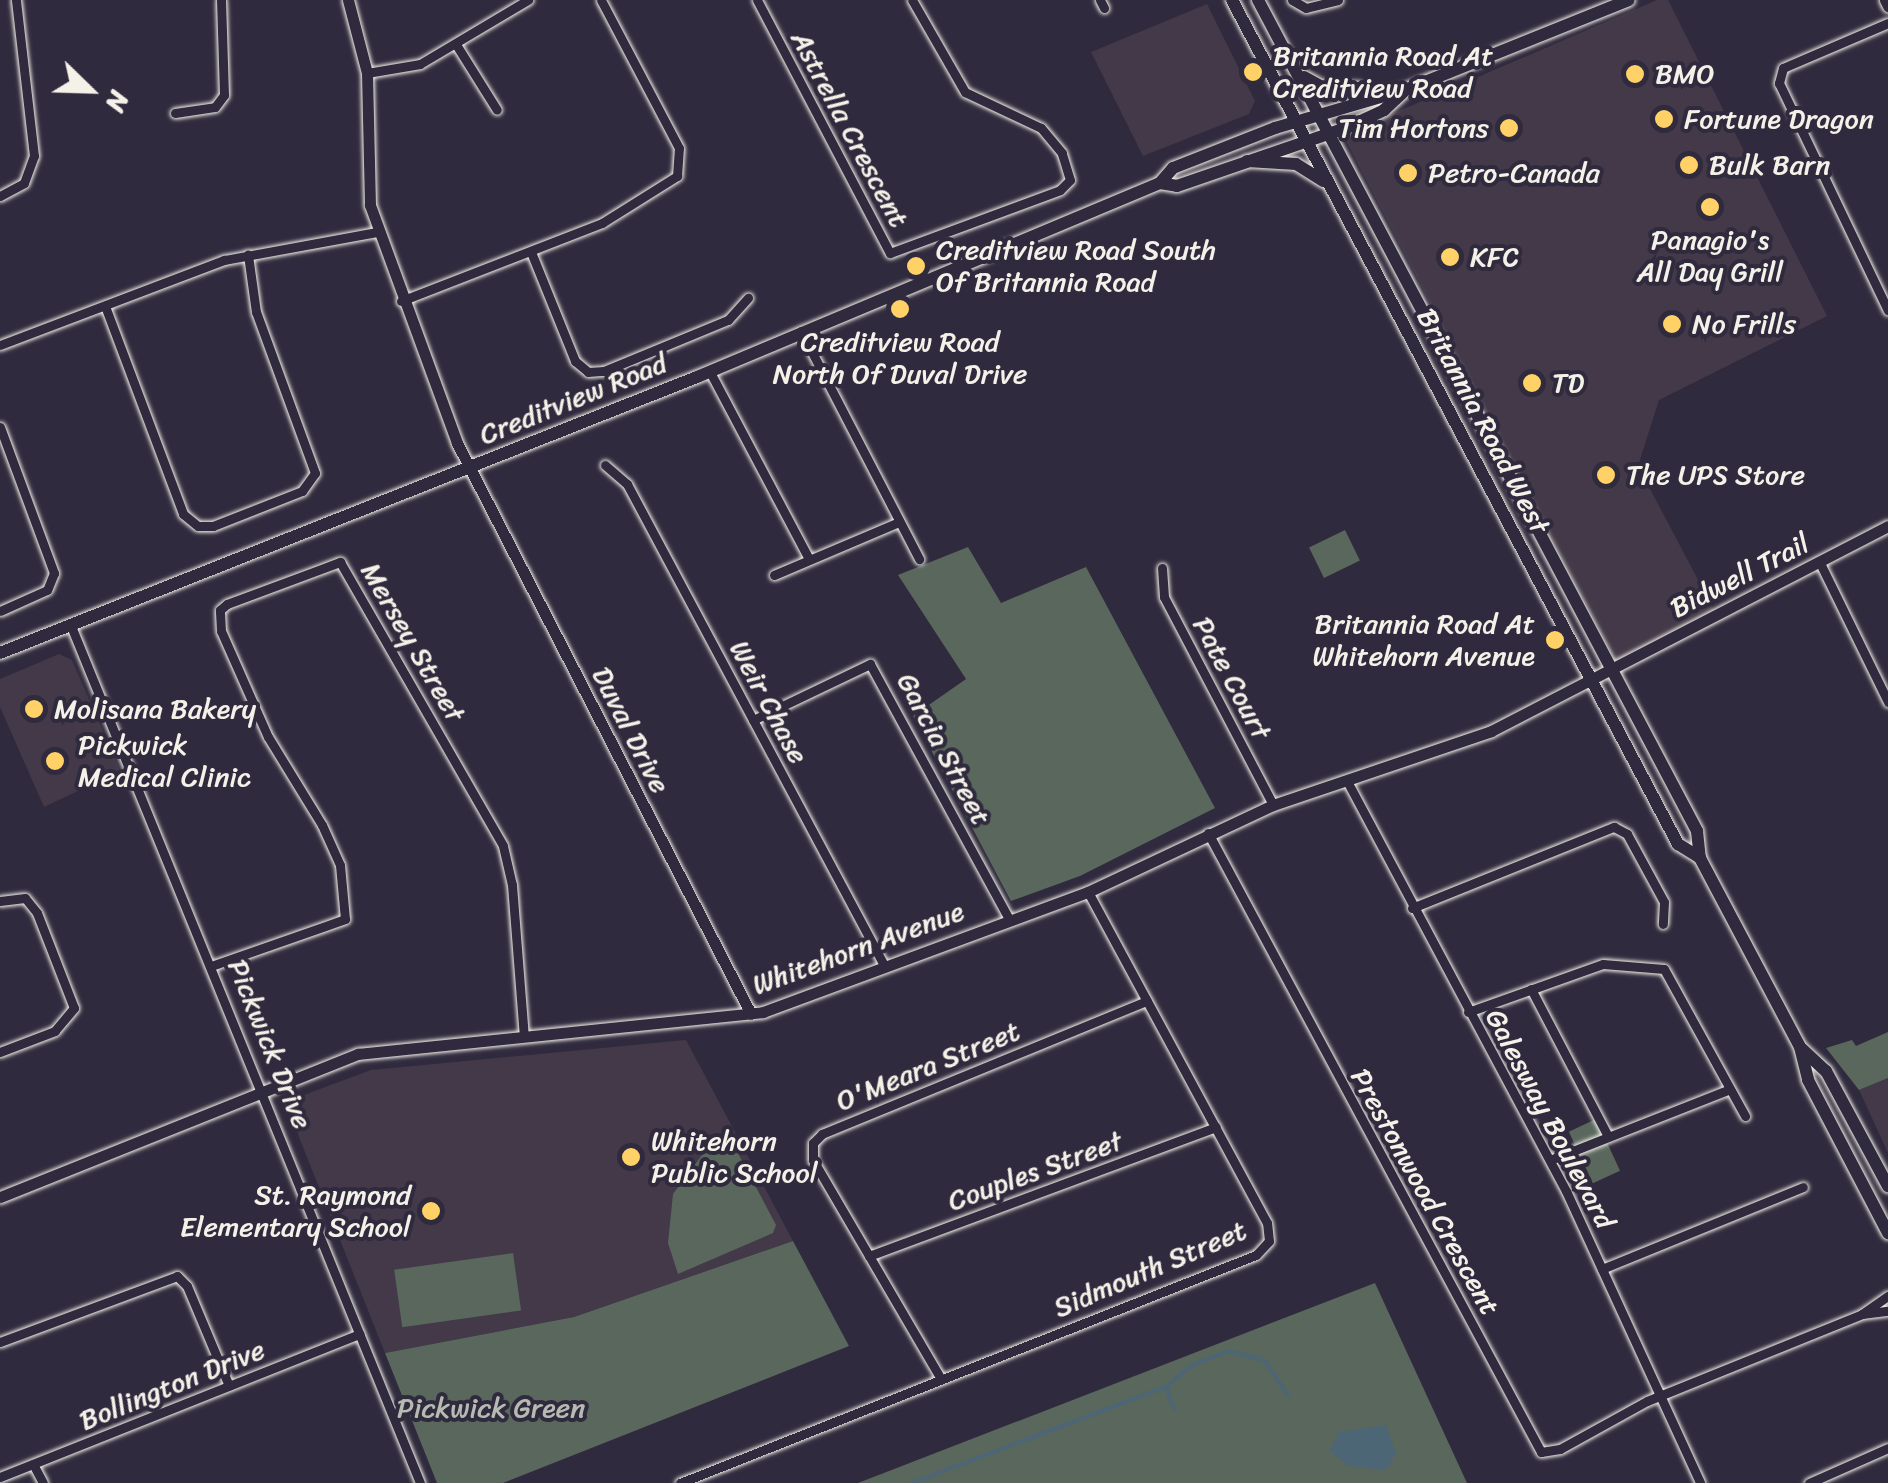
<!DOCTYPE html>
<html>
<head>
<meta charset="utf-8">
<style>
	body { margin:0 }
	#map { position:relative; width:1888px; height:1483px; overflow:hidden; background:#2f2a3d; font-family:Sriracha,sans-serif }
	div>[style] { position:absolute }
	[style*='--x'] { left:calc(var(--x)*1px); top:calc(var(--y)*1px); width:calc(var(--w)*1px); rotate:calc(var(--a)*1deg) }
	.built>* { inset:0; background:#433948 }
	.green>* { inset:0; background:#59675d; transform-origin:0 0 }
	.water>* { inset:0; background:#4d6676 }
	.stream>* { height:4px; margin:-2px; padding:0 2px; transform-origin:2px; border-radius:2px; background:#4d6676 }
	.roads { filter:drop-shadow(0 0 2px #f4f1e8) drop-shadow(0 0 2px #f4f1e8) }
	.minor>* { height:9px; margin:-4.5px; padding:0 4.5px; transform-origin:4.5px; border-radius:4.5px; background:#2f2a3d }
	.tertiary>* { height:11px; margin:-5.5px; padding:0 5.5px; transform-origin:5.5px; border-radius:5.5px; background:#2f2a3d }
	.secondary>* { height:12px; margin:-6px; padding:0 6px; transform-origin:6px; border-radius:6px; background:#2f2a3d }
	.dots>* { width:28px; height:28px; translate:-50% -50%; box-sizing:border-box; border:5px solid #2f2a3d; border-radius:50% }
	span { translate:-50% -50%; white-space:nowrap; text-align:center; line-height:1.15; -webkit-text-stroke:8px #2f2a3d; paint-order:stroke }
	.poi-label { font-size:28px; color:#f4f1e8 }
	.left { translate:0 -50%; text-align:left }
	.right { translate:-100% -50%; text-align:right }
	.street-label { font-size:28px; color:#f4f1e8 }
	.park-label { font-size:28px; color:#b6bab0 }
	.north { position:absolute; left:40px; top:40px; width:100px; height:100px; -webkit-text-stroke:8px #2f2a3d; paint-order:stroke; rotate:113deg; font-size:28px; font-weight:700; line-height:40px; text-align:center; color:#f4f1e8 }
	.north::after { content:''; display:block; margin:auto; width:35px; height:45px; background:#f4f1e8; clip-path:polygon(50% 0,100% 100%,50% 72%,0 100%) }
</style>
</head>
<body>
<div id="map">
	<div class="built">
		<div style="clip-path:polygon(1657px 0,1668px 0,1827px 316px,1659px 400px,1638px 466px,1714px 610px,1617px 663px,1343px 135px)"></div>
		<div style="clip-path:polygon(1207px 4px,1255px 101px,1249px 114px,1143px 156px,1091px 52px)"></div>
		<div style="clip-path:polygon(59px 654px,72px 660px,120px 771px,44px 807px,0 707px,0 679px)"></div>
		<div style="clip-path:polygon(686px 1040px,793px 1241px,574px 1317px,385px 1353px,285px 1102px,371px 1070px)"></div>
		<div style="clip-path:polygon(1888px 1078px,1888px 1153px,1859px 1090px)"></div>
	</div>
	<div class="green">
		<div style="left:1345px;top:530px;width:34px;height:40px;rotate:64deg"></div>
		<div style="clip-path:polygon(968px 547px,1001px 603px,1086px 567px,1215px 808px,1080px 876px,1011px 901px,913px 716px,966px 679px,898px 575px)"></div>
		<div style="clip-path:polygon(1888px 1032px,1888px 1078px,1859px 1090px,1826px 1048px,1852px 1040px,1856px 1046px)"></div>
		<div style="left:1596px;top:1119px;width:57px;height:30px;rotate:65deg"></div>
		<div style="clip-path:polygon(730px 1138px,776px 1225px,773px 1233px,678px 1274px,668px 1243px,673px 1194px,702px 1155px)"></div>
		<div style="clip-path:polygon(793px 1241px,849px 1346px,503px 1483px,437px 1483px,385px 1353px,574px 1317px)"></div>
		<div style="left:513px;top:1253px;width:58px;height:120px;rotate:82deg"></div>
		<div style="clip-path:polygon(1375px 1283px,1467px 1483px,858px 1483px)"></div>
	</div>
	<div class="water">
		<div style="clip-path:polygon(1386px 1425px,1396px 1453px,1386px 1470px,1348px 1466px,1330px 1451px,1339px 1432px)"></div>
	</div>
	<div class="stream">
		<div style="--x:1166;--y:1387;--w:23;--a:70"></div>
		<div style="--x:912;--y:1483;--w:273;--a:-20.8"></div>
		<div style="--x:1167;--y:1386;--w:33;--a:-40"></div>
		<div style="--x:1192;--y:1365;--w:39;--a:-21"></div>
		<div style="--x:1228;--y:1351;--w:37;--a:14"></div>
		<div style="--x:1264;--y:1360;--w:42;--a:55.6"></div>
	</div>
	<div class="roads">
		<div class="minor">
			<div style="--x:757;--y:0;--w:286;--a:62.3"></div>
			<div style="--x:890;--y:253;--w:181;--a:-20.3"></div>
			<div style="--x:1060;--y:190;--w:14;--a:-45"></div>
			<div style="--x:1070;--y:180;--w:28;--a:-107"></div>
			<div style="--x:1062;--y:153;--w:33;--a:-130"></div>
			<div style="--x:1041;--y:128;--w:84;--a:-154.7"></div>
			<div style="--x:965;--y:92;--w:106;--a:-119.9"></div>
			<div style="--x:1100;--y:0;--w:9;--a:63"></div>
			<div style="--x:1292;--y:0;--w:16;--a:30"></div>
			<div style="--x:1306;--y:8;--w:33;--a:-14"></div>
			<div style="--x:1888;--y:23;--w:114;--a:156.8"></div>
			<div style="--x:1783;--y:68;--w:16;--a:105"></div>
			<div style="--x:1779;--y:83;--w:252;--a:64.4"></div>
			<div style="--x:457;--y:46;--w:75;--a:58"></div>
			<div style="--x:367;--y:73;--w:54;--a:-9.6"></div>
			<div style="--x:420;--y:64;--w:126;--a:-30.7"></div>
			<div style="--x:175;--y:113;--w:40;--a:-8.5"></div>
			<div style="--x:215;--y:107;--w:15;--a:-53"></div>
			<div style="--x:224;--y:95;--w:95;--a:-91.8"></div>
			<div style="--x:0;--y:196;--w:27;--a:-28"></div>
			<div style="--x:24;--y:183;--w:29;--a:-70"></div>
			<div style="--x:34;--y:156;--w:157;--a:-96.6"></div>
			<div style="--x:531;--y:252;--w:118;--a:68"></div>
			<div style="--x:575;--y:361;--w:17;--a:40"></div>
			<div style="--x:588;--y:372;--w:16;--a:-4"></div>
			<div style="--x:604;--y:371;--w:134;--a:-22.4"></div>
			<div style="--x:728;--y:320;--w:30;--a:-48"></div>
			<div style="--x:401;--y:301;--w:216;--a:-21.2"></div>
			<div style="--x:602;--y:223;--w:89;--a:-32.1"></div>
			<div style="--x:677;--y:176;--w:28;--a:-86"></div>
			<div style="--x:679;--y:148;--w:167;--a:-117.8"></div>
			<div style="--x:105;--y:306;--w:222;--a:69.4"></div>
			<div style="--x:183;--y:514;--w:19;--a:39"></div>
			<div style="--x:198;--y:526;--w:15;--a:0"></div>
			<div style="--x:213;--y:526;--w:96;--a:-21.5"></div>
			<div style="--x:302;--y:491;--w:22;--a:-54"></div>
			<div style="--x:315;--y:473;--w:171;--a:-110.1"></div>
			<div style="--x:256;--y:312;--w:58;--a:-98"></div>
			<div style="--x:801;--y:331;--w:257;--a:62.6"></div>
			<div style="--x:0;--y:345;--w:240;--a:-20.8"></div>
			<div style="--x:224;--y:260;--w:155;--a:-10.4"></div>
			<div style="--x:710;--y:372;--w:212;--a:62.1"></div>
			<div style="--x:0;--y:427;--w:156;--a:69.7"></div>
			<div style="--x:54;--y:573;--w:18;--a:112"></div>
			<div style="--x:47;--y:590;--w:51;--a:155.9"></div>
			<div style="--x:605;--y:465;--w:29;--a:41"></div>
			<div style="--x:627;--y:484;--w:548;--a:61.89"></div>
			<div style="--x:1820;--y:563;--w:155;--a:63.9"></div>
			<div style="--x:1162;--y:568;--w:29;--a:86"></div>
			<div style="--x:1164;--y:597;--w:235;--a:62.3"></div>
			<div style="--x:774;--y:575;--w:136;--a:-23"></div>
			<div style="--x:71;--y:626;--w:925;--a:67.84"></div>
			<div style="--x:753;--y:720;--w:130;--a:-25.6"></div>
			<div style="--x:870;--y:664;--w:290;--a:61.4"></div>
			<div style="--x:1347;--y:781;--w:465;--a:61.9"></div>
			<div style="--x:1566;--y:1191;--w:321;--a:65.3"></div>
			<div style="--x:1208;--y:833;--w:703;--a:61.72"></div>
			<div style="--x:1541;--y:1452;--w:19;--a:-9"></div>
			<div style="--x:1560;--y:1449;--w:99;--a:-28.9"></div>
			<div style="--x:1647;--y:1401;--w:232;--a:-22"></div>
			<div style="--x:1862;--y:1314;--w:32;--a:-35"></div>
			<div style="--x:0;--y:901;--w:25;--a:-7"></div>
			<div style="--x:25;--y:898;--w:19;--a:51"></div>
			<div style="--x:37;--y:913;--w:102;--a:68.7"></div>
			<div style="--x:74;--y:1008;--w:30;--a:130"></div>
			<div style="--x:55;--y:1031;--w:59;--a:159.1"></div>
			<div style="--x:1412;--y:908;--w:218;--a:-21.9"></div>
			<div style="--x:1614;--y:827;--w:15;--a:28"></div>
			<div style="--x:1627;--y:834;--w:77;--a:61.4"></div>
			<div style="--x:1664;--y:902;--w:22;--a:93"></div>
			<div style="--x:214;--y:965;--w:139;--a:-19.3"></div>
			<div style="--x:345;--y:919;--w:54;--a:-95.3"></div>
			<div style="--x:340;--y:865;--w:44;--a:-114.2"></div>
			<div style="--x:322;--y:825;--w:103;--a:-121.5"></div>
			<div style="--x:268;--y:737;--w:116;--a:-113.9"></div>
			<div style="--x:221;--y:631;--w:21;--a:-93"></div>
			<div style="--x:220;--y:610;--w:9;--a:-41"></div>
			<div style="--x:227;--y:604;--w:121;--a:-20.4"></div>
			<div style="--x:340;--y:562;--w:327;--a:60.1"></div>
			<div style="--x:503;--y:846;--w:40;--a:77"></div>
			<div style="--x:512;--y:885;--w:151;--a:85.5"></div>
			<div style="--x:1531;--y:989;--w:166;--a:62.4"></div>
			<div style="--x:1468;--y:1012;--w:143;--a:-19.6"></div>
			<div style="--x:1603;--y:964;--w:61;--a:4.7"></div>
			<div style="--x:1664;--y:969;--w:168;--a:61.1"></div>
			<div style="--x:1550;--y:1160;--w:193;--a:-21.5"></div>
			<div style="--x:869;--y:1256;--w:370;--a:-20.4"></div>
			<div style="--x:1602;--y:1269;--w:217;--a:-22.2"></div>
			<div style="--x:1862;--y:1314;--w:26;--a:-7"></div>
			<div style="--x:0;--y:1342;--w:189;--a:-20.4"></div>
			<div style="--x:177;--y:1276;--w:14;--a:45"></div>
			<div style="--x:187;--y:1286;--w:108;--a:67.2"></div>
			<div style="--x:941;--y:1379;--w:254;--a:-120.3"></div>
			<div style="--x:813;--y:1160;--w:17;--a:-90"></div>
			<div style="--x:813;--y:1143;--w:13;--a:-45"></div>
			<div style="--x:822;--y:1134;--w:351;--a:-22.3"></div>
			<div style="--x:33;--y:1464;--w:21;--a:62"></div>
			<div style="--x:0;--y:1477;--w:387;--a:-21.7"></div>
			<div style="--x:680;--y:1483;--w:619;--a:-21.6"></div>
			<div style="--x:1256;--y:1255;--w:19;--a:-47"></div>
			<div style="--x:1269;--y:1241;--w:18;--a:-96"></div>
			<div style="--x:1267;--y:1223;--w:376;--a:-118.4"></div>
			<div style="--x:1809;--y:1483;--w:86;--a:-23.9"></div>
		</div>
		<div class="tertiary">
			<div style="--x:348;--y:0;--w:75;--a:75.4"></div>
			<div style="--x:367;--y:73;--w:132;--a:88.7"></div>
			<div style="--x:370;--y:205;--w:253;--a:69.9"></div>
			<div style="--x:457;--y:443;--w:642;--a:62.76"></div>
			<div style="--x:1885;--y:0;--w:7;--a:63"></div>
			<div style="--x:0;--y:1197;--w:386;--a:-21.8"></div>
			<div style="--x:358;--y:1054;--w:407;--a:-5.9"></div>
			<div style="--x:763;--y:1012;--w:346;--a:-20.3"></div>
			<div style="--x:1088;--y:892;--w:204;--a:-25.2"></div>
			<div style="--x:1273;--y:805;--w:230;--a:-18.7"></div>
			<div style="--x:1491;--y:731;--w:447;--a:-27.3"></div>
		</div>
		<div class="secondary">
			<div style="--x:1232;--y:0;--w:955;--a:62.15"></div>
			<div style="--x:1678;--y:844;--w:26;--a:32"></div>
			<div style="--x:1258;--y:0;--w:940;--a:62.15"></div>
			<div style="--x:1697;--y:831;--w:27;--a:84"></div>
			<div style="--x:1700;--y:858;--w:214;--a:62.1"></div>
			<div style="--x:1800;--y:1047;--w:34;--a:76"></div>
			<div style="--x:1808;--y:1080;--w:173;--a:62.4"></div>
			<div style="--x:1304;--y:77;--w:25;--a:29"></div>
			<div style="--x:1326;--y:89;--w:32;--a:-2"></div>
			<div style="--x:1358;--y:88;--w:17;--a:25"></div>
			<div style="--x:1247;--y:161;--w:49;--a:3.5"></div>
			<div style="--x:1296;--y:164;--w:32;--a:32"></div>
			<div style="--x:1160;--y:183;--w:17;--a:10"></div>
			<div style="--x:1177;--y:186;--w:181;--a:-19"></div>
			<div style="--x:1348;--y:127;--w:40;--a:-25"></div>
			<div style="--x:1384;--y:110;--w:26;--a:-43"></div>
			<div style="--x:0;--y:653;--w:750;--a:-21.6"></div>
			<div style="--x:697;--y:377;--w:502;--a:-22.73"></div>
			<div style="--x:1160;--y:183;--w:20;--a:-49"></div>
			<div style="--x:1173;--y:168;--w:110;--a:-21.4"></div>
			<div style="--x:1275;--y:128;--w:135;--a:-16.3"></div>
			<div style="--x:1405;--y:90;--w:241;--a:-21.9"></div>
			<div style="--x:1802;--y:1049;--w:33;--a:43"></div>
			<div style="--x:1826;--y:1071;--w:131;--a:61.7"></div>
		</div>
	</div>
	<div class="dots">
		<div style="left:1253px;top:72px;background:#ffd166"></div>
		<div style="left:1635px;top:74px;background:#ffd166"></div>
		<div style="left:1664px;top:119px;background:#ffd166"></div>
		<div style="left:1509px;top:128px;background:#ffd166"></div>
		<div style="left:1689px;top:165px;background:#ffd166"></div>
		<div style="left:1408px;top:173px;background:#ffd166"></div>
		<div style="left:1710px;top:207px;background:#ffd166"></div>
		<div style="left:1450px;top:257px;background:#ffd166"></div>
		<div style="left:916px;top:266px;background:#ffd166"></div>
		<div style="left:900px;top:309px;background:#ffd166"></div>
		<div style="left:1672px;top:324px;background:#ffd166"></div>
		<div style="left:1532px;top:383px;background:#ffd166"></div>
		<div style="left:1606px;top:475px;background:#ffd166"></div>
		<div style="left:1555px;top:640px;background:#ffd166"></div>
		<div style="left:34px;top:709px;background:#ffd166"></div>
		<div style="left:55px;top:761px;background:#ffd166"></div>
		<div style="left:631px;top:1157px;background:#ffd166"></div>
		<div style="left:431px;top:1211px;background:#ffd166"></div>
	</div>
	<div class="poi-label">
		<span class="left" style="left:1273px;top:72px">Britannia Road At<br>Creditview Road</span>
		<span class="left" style="left:1655px;top:74px">BMO</span>
		<span class="left" style="left:1684px;top:119px">Fortune Dragon</span>
		<span class="right" style="left:1489px;top:128px">Tim Hortons</span>
		<span class="left" style="left:1709px;top:165px">Bulk Barn</span>
		<span class="left" style="left:1428px;top:173px">Petro-Canada</span>
		<span style="left:1710px;top:256px">Panagio's<br>All Day Grill</span>
		<span class="left" style="left:936px;top:266px">Creditview Road South<br>Of Britannia Road</span>
		<span class="left" style="left:1470px;top:257px">KFC</span>
		<span class="left" style="left:1692px;top:324px">No Frills</span>
		<span style="left:900px;top:358px">Creditview Road<br>North Of Duval Drive</span>
		<span class="left" style="left:1552px;top:383px">TD</span>
		<span class="left" style="left:1626px;top:475px">The UPS Store</span>
		<span class="right" style="left:1535px;top:640px">Britannia Road At<br>Whitehorn Avenue</span>
		<span class="left" style="left:54px;top:709px">Molisana Bakery</span>
		<span class="left" style="left:78px;top:761px">Pickwick<br>Medical Clinic</span>
		<span class="left" style="left:651px;top:1157px">Whitehorn<br>Public School</span>
		<span class="right" style="left:411px;top:1211px">St. Raymond<br>Elementary School</span>
	</div>
	<div class="street-label">
		<span style="left:850px;top:129px;rotate:62deg">Astrella Crescent</span>
		<span style="left:573px;top:399px;rotate:-22deg">Creditview Road</span>
		<span style="left:1483px;top:421px;rotate:62deg">Britannia Road West</span>
		<span style="left:1740px;top:576px;rotate:-27deg">Bidwell Trail</span>
		<span style="left:413px;top:642px;rotate:60deg">Mersey Street</span>
		<span style="left:1232px;top:678px;rotate:62deg">Pate Court</span>
		<span style="left:769px;top:702px;rotate:62deg">Weir Chase</span>
		<span style="left:631px;top:730px;rotate:63deg">Duval Drive</span>
		<span style="left:944px;top:749px;rotate:62deg">Garcia Street</span>
		<span style="left:858px;top:948px;rotate:-20deg">Whitehorn Avenue</span>
		<span style="left:270px;top:1044px;rotate:68deg">Pickwick Drive</span>
		<span style="left:928px;top:1066px;rotate:-22deg">O'Meara Street</span>
		<span style="left:1550px;top:1119px;rotate:62deg">Galesway Boulevard</span>
		<span style="left:1035px;top:1171px;rotate:-20deg">Couples Street</span>
		<span style="left:1425px;top:1192px;rotate:61deg">Prestonwood Crescent</span>
		<span style="left:1150px;top:1269px;rotate:-23deg">Sidmouth Street</span>
		<span style="left:172px;top:1385px;rotate:-22deg">Bollington Drive</span>
	</div>
	<div class="park-label">
		<span style="left:491px;top:1408px">Pickwick Green</span>
	</div>
	<div class="north">N</div>
</div>
</body>
</html>
